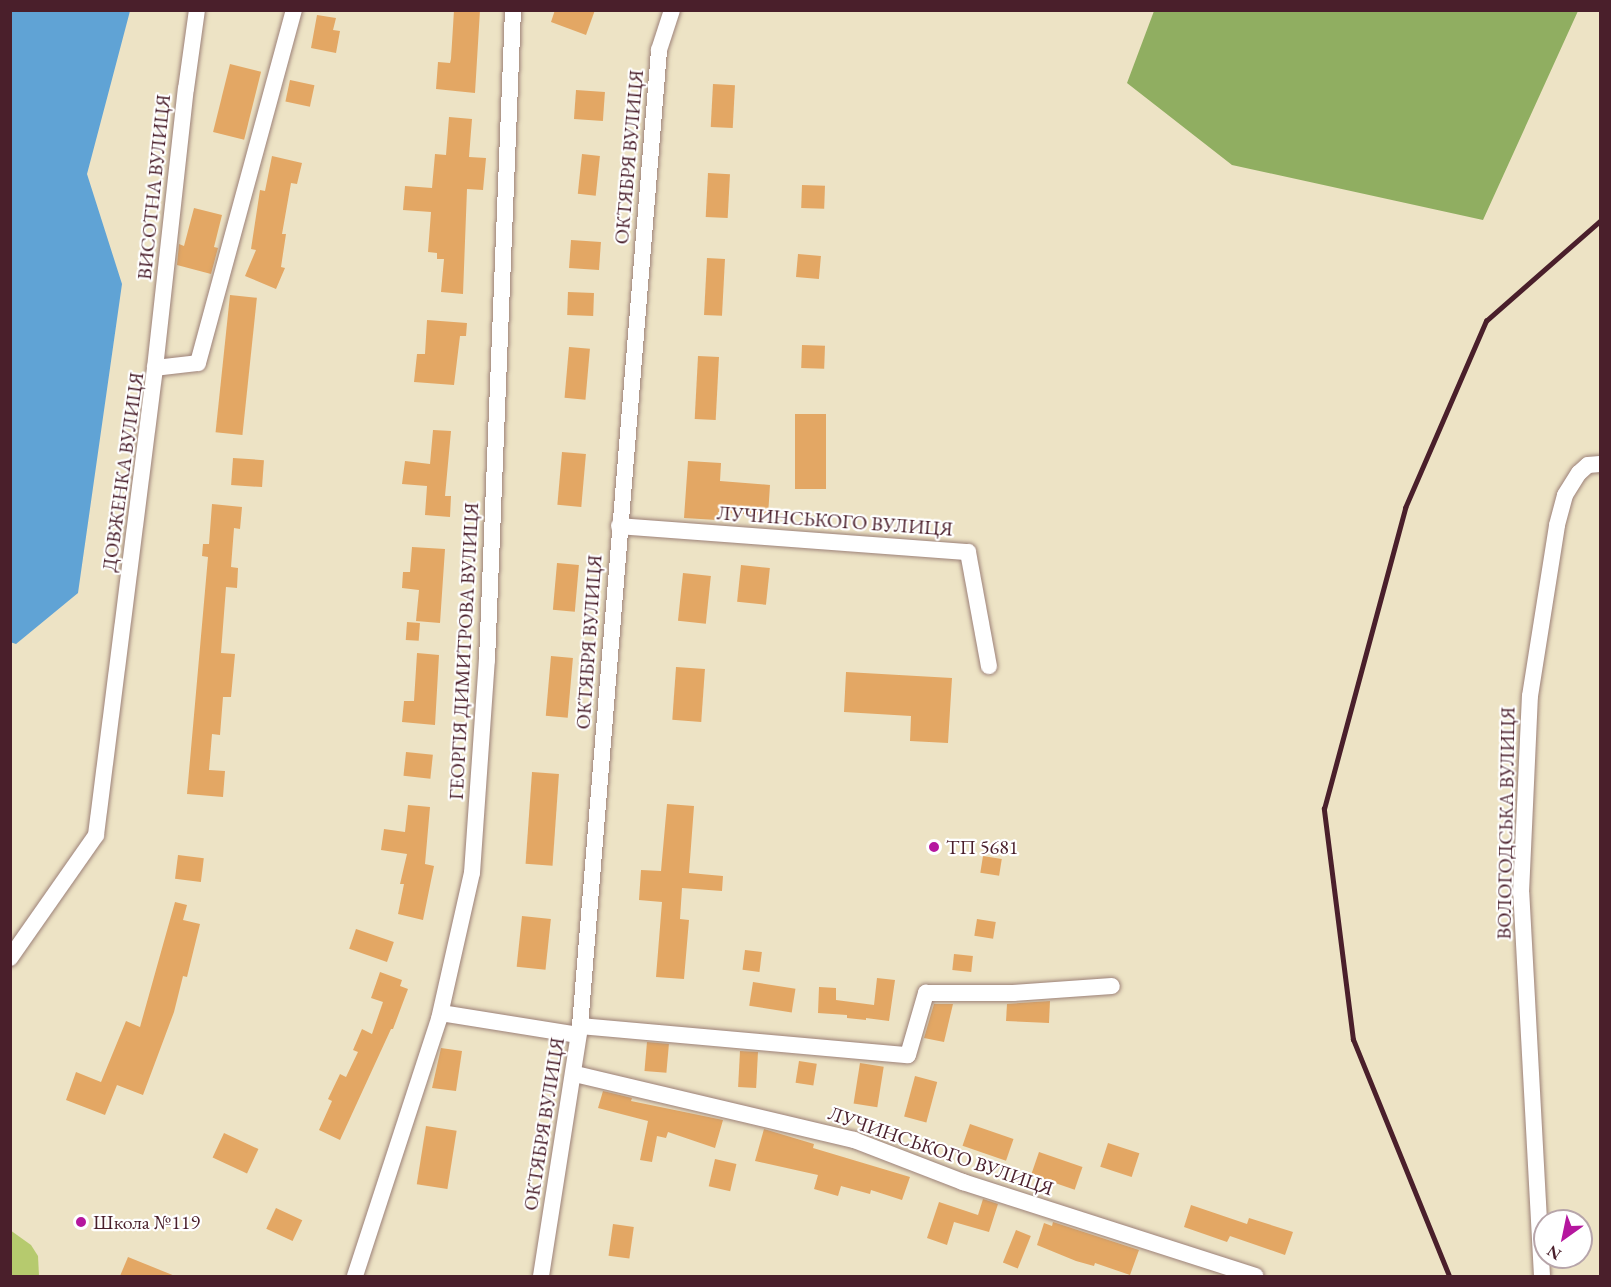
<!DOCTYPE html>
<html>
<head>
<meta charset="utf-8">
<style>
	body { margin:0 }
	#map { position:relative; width:1611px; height:1287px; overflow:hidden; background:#ede3c5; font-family:"EB Garamond",serif }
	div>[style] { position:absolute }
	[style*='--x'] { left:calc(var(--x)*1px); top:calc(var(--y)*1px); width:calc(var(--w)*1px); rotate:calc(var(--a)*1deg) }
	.green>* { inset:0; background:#b6ca6e }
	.forest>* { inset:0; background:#90ae61 }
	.water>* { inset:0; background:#60a3d5 }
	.building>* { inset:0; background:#e3a764; transform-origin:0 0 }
	.roads { filter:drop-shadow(0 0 2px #9c8178) drop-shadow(0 0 2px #9c8178) }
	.minor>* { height:16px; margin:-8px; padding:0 8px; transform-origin:8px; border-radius:8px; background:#fff }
	.rail>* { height:4.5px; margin:-2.25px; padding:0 2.25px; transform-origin:2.25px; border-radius:2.25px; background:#4a1f2b }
	.dots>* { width:16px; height:16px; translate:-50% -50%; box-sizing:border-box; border:3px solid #fff; border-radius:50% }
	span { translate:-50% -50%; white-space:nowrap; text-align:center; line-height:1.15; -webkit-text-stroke:4.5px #fff; paint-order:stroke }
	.street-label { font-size:20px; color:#4a1f2b }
	.poi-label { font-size:20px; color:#4a1f2b }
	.left { translate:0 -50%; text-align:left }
	.frame { position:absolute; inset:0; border:12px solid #4a1f2b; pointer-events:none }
	.north { position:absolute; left:1533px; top:1209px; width:60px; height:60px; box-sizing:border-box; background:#fff; border:2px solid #b7a5aa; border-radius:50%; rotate:213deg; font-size:16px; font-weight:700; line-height:24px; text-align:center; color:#4a1f2b }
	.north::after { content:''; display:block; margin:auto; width:21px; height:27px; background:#b5179e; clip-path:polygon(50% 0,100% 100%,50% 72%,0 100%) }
</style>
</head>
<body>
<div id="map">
	<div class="green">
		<div style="clip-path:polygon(10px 1230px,31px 1245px,38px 1256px,39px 1276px,11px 1276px)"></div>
	</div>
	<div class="forest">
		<div style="clip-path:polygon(1154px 11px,1154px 10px,1578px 11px,1483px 220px,1232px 165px,1127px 83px)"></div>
	</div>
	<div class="water">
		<div style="clip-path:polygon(10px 11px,130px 11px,87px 174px,122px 284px,78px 593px,16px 644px,10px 642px)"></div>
	</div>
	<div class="building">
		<div style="clip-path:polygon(454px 10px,480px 10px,475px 93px,436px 89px,438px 62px,450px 63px,451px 59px)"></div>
		<div style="clip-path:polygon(555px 10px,595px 10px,586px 35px,551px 22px)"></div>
		<div style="clip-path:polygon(317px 15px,336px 18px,333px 30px,340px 31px,336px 53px,311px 48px)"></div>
		<div style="left:230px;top:64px;width:32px;height:70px;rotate:14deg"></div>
		<div style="left:290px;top:80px;width:25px;height:22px;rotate:12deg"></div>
		<div style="left:713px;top:84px;width:22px;height:43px;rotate:3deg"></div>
		<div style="left:576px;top:90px;width:29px;height:29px;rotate:4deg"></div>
		<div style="clip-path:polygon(449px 117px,472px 119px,469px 157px,486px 158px,483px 190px,467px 189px,463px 294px,441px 292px,444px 259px,437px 259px,437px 253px,428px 252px,431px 212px,403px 210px,405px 186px,432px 188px,435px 154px,446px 155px)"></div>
		<div style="left:582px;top:154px;width:18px;height:40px;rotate:6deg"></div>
		<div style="clip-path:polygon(272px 156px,302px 163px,297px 184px,291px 183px,282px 234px,286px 234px,281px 267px,285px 268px,276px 289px,245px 276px,256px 250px,251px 249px,260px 190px,265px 191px)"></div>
		<div style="left:708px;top:173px;width:22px;height:44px;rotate:3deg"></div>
		<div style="left:802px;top:185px;width:23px;height:23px;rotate:2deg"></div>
		<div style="clip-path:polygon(194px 208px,222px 215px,214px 247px,218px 248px,211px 274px,177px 265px,179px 244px,184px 246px)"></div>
		<div style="left:571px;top:240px;width:30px;height:28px;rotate:4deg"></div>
		<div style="left:798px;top:254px;width:23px;height:23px;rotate:5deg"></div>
		<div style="left:707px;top:258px;width:18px;height:57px;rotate:3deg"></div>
		<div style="left:568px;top:292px;width:26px;height:23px;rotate:2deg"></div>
		<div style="left:230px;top:295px;width:27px;height:138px;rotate:6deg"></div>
		<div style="clip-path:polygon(427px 320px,467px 323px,466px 336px,460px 336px,454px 385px,414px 382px,417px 354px,425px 354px)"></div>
		<div style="left:802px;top:345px;width:23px;height:23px;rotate:2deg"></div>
		<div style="left:569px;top:347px;width:21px;height:51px;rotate:5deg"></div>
		<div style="left:698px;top:356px;width:21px;height:63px;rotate:3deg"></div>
		<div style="left:795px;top:414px;width:31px;height:75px"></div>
		<div style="clip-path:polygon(433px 430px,451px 431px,445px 496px,451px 496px,450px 517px,425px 515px,427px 486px,402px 484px,405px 461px,430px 464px)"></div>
		<div style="left:562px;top:452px;width:24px;height:53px;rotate:5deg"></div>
		<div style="left:233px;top:458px;width:31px;height:27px;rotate:4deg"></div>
		<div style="clip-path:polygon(688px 461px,721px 463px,720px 481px,770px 485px,768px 516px,718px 512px,717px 520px,684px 518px)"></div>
		<div style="clip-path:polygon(212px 504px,242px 507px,240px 529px,234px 528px,231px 567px,238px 568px,237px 588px,226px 587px,221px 653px,235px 654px,231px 697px,223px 697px,220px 735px,212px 734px,209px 770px,225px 771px,223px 797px,187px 794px,208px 557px,202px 556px,203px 544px,209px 544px)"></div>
		<div style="clip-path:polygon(412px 547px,445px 549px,440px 623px,416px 621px,419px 590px,402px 588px,403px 572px,410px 572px)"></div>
		<div style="left:557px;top:563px;width:22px;height:47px;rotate:5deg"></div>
		<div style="left:741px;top:565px;width:29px;height:37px;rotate:6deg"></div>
		<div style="left:683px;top:573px;width:28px;height:48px;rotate:6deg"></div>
		<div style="left:407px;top:622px;width:13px;height:18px;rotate:4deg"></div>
		<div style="clip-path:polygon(417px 653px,439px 655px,435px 725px,402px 722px,404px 701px,414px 701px)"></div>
		<div style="left:551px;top:656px;width:22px;height:60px;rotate:5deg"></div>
		<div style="left:676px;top:667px;width:29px;height:53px;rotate:4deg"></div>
		<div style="clip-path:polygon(846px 672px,952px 678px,948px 743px,910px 741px,911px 716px,844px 712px)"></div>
		<div style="left:406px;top:752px;width:27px;height:24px;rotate:6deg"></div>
		<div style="left:532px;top:772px;width:27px;height:92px;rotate:4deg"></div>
		<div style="clip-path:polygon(667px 804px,694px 806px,689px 873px,723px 876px,722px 891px,682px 888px,680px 919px,689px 920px,684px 979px,656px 977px,662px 902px,639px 900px,641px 870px,661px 871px)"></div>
		<div style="clip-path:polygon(408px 805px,430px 807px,425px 864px,434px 866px,423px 920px,398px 914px,404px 884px,400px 884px,407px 854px,381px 850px,384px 829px,405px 832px)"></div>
		<div style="left:178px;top:855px;width:26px;height:24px;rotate:7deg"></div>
		<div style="left:983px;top:856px;width:19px;height:17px;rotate:9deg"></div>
		<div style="clip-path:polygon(175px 902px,187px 905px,183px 920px,200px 924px,187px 977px,183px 976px,174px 1012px,143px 1095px,117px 1085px,105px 1115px,66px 1100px,76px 1072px,101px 1082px,126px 1021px,140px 1027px)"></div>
		<div style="left:522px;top:916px;width:29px;height:51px;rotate:6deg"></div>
		<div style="left:977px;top:919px;width:19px;height:17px;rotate:9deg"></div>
		<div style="left:356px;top:929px;width:40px;height:21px;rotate:19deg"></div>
		<div style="left:745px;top:950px;width:17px;height:20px;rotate:7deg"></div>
		<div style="left:954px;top:954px;width:19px;height:16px;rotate:6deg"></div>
		<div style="clip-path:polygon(380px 972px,402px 980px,400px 986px,408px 989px,393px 1029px,391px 1029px,340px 1140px,319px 1130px,332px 1101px,328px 1099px,340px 1074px,346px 1077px,358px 1052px,353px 1050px,362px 1029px,372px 1034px,383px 1002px,371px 998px)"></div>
		<div style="clip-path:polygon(877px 978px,895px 980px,889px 1021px,866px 1018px,866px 1020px,847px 1018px,847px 1015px,818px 1013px,819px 987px,836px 988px,836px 1000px,874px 1005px)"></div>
		<div style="left:753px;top:982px;width:43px;height:24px;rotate:9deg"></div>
		<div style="clip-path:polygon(1050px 1001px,1049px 1023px,1006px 1021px,1007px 1004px)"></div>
		<div style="clip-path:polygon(934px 1004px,953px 1004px,944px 1042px,924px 1038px)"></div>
		<div style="left:647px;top:1042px;width:22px;height:29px;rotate:5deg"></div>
		<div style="clip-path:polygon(441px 1048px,462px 1051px,456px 1091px,432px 1088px)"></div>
		<div style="left:740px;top:1051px;width:18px;height:36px;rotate:3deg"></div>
		<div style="left:799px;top:1061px;width:18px;height:22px;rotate:9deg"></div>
		<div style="left:860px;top:1063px;width:24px;height:41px;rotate:9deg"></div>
		<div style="left:915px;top:1076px;width:23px;height:42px;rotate:15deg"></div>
		<div style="clip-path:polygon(603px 1091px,632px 1098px,631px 1101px,723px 1120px,715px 1148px,668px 1132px,666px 1138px,657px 1136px,652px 1162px,640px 1160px,648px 1121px,598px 1108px)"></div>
		<div style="left:970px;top:1124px;width:46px;height:23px;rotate:19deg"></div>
		<div style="left:426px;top:1126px;width:31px;height:59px;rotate:9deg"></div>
		<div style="clip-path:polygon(764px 1129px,814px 1144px,813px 1148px,910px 1177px,902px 1200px,871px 1190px,870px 1194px,841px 1186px,838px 1196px,814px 1189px,818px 1175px,755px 1161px)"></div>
		<div style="left:224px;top:1133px;width:38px;height:27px;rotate:25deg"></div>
		<div style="left:1108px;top:1143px;width:33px;height:25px;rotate:18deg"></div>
		<div style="left:1039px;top:1152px;width:46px;height:24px;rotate:19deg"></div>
		<div style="left:715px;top:1159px;width:22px;height:28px;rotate:13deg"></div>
		<div style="clip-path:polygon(983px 1199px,998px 1204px,989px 1232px,954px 1222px,947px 1245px,927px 1238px,939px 1202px,978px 1215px)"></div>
		<div style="clip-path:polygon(1191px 1205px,1247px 1224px,1249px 1218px,1293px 1232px,1285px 1255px,1230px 1236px,1227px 1242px,1184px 1227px)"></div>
		<div style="left:276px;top:1208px;width:29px;height:23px;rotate:25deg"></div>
		<div style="clip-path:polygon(1053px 1222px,1139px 1250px,1130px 1275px,1095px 1263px,1094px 1266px,1076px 1261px,1037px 1245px,1044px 1223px,1052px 1226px)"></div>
		<div style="left:613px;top:1224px;width:21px;height:32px;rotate:8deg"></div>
		<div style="left:1016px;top:1230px;width:16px;height:35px;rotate:22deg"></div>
		<div style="clip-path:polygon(128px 1257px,175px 1276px,120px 1276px)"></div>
	</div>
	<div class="roads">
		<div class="minor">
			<div style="--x:155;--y:368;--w:281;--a:-83.7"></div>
			<div style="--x:186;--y:89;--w:80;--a:-82.1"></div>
			<div style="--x:619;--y:526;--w:350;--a:4.3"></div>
			<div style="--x:968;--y:552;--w:116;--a:79.6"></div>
			<div style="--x:10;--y:958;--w:150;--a:-55"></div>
			<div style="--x:96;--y:835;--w:471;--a:-82.8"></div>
			<div style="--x:155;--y:368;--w:43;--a:-6.6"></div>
			<div style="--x:198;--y:363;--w:366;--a:-74.8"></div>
			<div style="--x:441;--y:1013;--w:139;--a:9.1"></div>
			<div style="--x:580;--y:1026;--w:329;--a:5.1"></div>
			<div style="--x:908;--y:1055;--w:65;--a:-73.8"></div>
			<div style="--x:926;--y:993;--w:87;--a:0"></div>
			<div style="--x:1013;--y:993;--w:99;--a:-4"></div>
			<div style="--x:575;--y:1074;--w:287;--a:13.3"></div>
			<div style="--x:854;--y:1140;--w:117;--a:21.1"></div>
			<div style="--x:963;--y:1182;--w:307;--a:17.8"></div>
			<div style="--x:355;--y:1276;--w:270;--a:-71.9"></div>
			<div style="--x:439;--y:1019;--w:150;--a:-77.3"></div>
			<div style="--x:472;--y:873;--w:214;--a:-86"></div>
			<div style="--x:487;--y:660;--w:651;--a:-87.71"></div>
			<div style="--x:541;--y:1276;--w:253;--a:-81.1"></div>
			<div style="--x:580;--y:1026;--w:979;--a:-85.37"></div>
			<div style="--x:659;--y:50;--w:42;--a:-72"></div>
			<div style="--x:1542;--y:1276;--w:384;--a:-93.1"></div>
			<div style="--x:1521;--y:893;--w:197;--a:-87.4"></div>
			<div style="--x:1530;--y:696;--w:173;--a:-81"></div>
			<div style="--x:1557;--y:525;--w:31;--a:-75"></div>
			<div style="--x:1565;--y:495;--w:26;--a:-58"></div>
			<div style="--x:1579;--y:473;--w:12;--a:-42"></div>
			<div style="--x:1588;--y:465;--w:12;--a:-5"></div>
		</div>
	</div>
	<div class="rail">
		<div style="--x:1449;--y:1276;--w:255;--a:-112.1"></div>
		<div style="--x:1353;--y:1040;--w:233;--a:-97.2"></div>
		<div style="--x:1324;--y:809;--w:312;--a:-74.9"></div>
		<div style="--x:1405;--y:508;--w:204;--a:-66.6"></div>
		<div style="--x:1486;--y:321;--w:152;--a:-41.3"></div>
	</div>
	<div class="dots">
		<div style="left:934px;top:847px;background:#b5179e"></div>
		<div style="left:81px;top:1222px;background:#b5179e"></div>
	</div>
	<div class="street-label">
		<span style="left:629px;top:157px;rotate:-85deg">ОКТЯБРЯ ВУЛИЦЯ</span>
		<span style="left:154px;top:187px;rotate:-84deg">ВИСОТНА ВУЛИЦЯ</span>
		<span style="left:123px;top:472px;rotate:-82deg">ДОВЖЕНКА ВУЛИЦЯ</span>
		<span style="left:835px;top:521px;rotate:4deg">ЛУЧИНСЬКОГО ВУЛИЦЯ</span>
		<span style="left:589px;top:642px;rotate:-86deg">ОКТЯБРЯ ВУЛИЦЯ</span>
		<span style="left:464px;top:651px;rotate:-87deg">ГЕОРГІЯ ДИМИТРОВА ВУЛИЦЯ</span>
		<span style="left:1506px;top:823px;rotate:-89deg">ВОЛОГОДСЬКА ВУЛИЦЯ</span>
		<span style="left:544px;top:1124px;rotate:-81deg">ОКТЯБРЯ ВУЛИЦЯ</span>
		<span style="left:941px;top:1151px;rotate:19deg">ЛУЧИНСЬКОГО ВУЛИЦЯ</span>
	</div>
	<div class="poi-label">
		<span class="left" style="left:946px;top:847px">ТП 5681</span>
		<span class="left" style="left:93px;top:1222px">Школа №119</span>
	</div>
	<div class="frame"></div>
	<div class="north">N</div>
</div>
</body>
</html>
